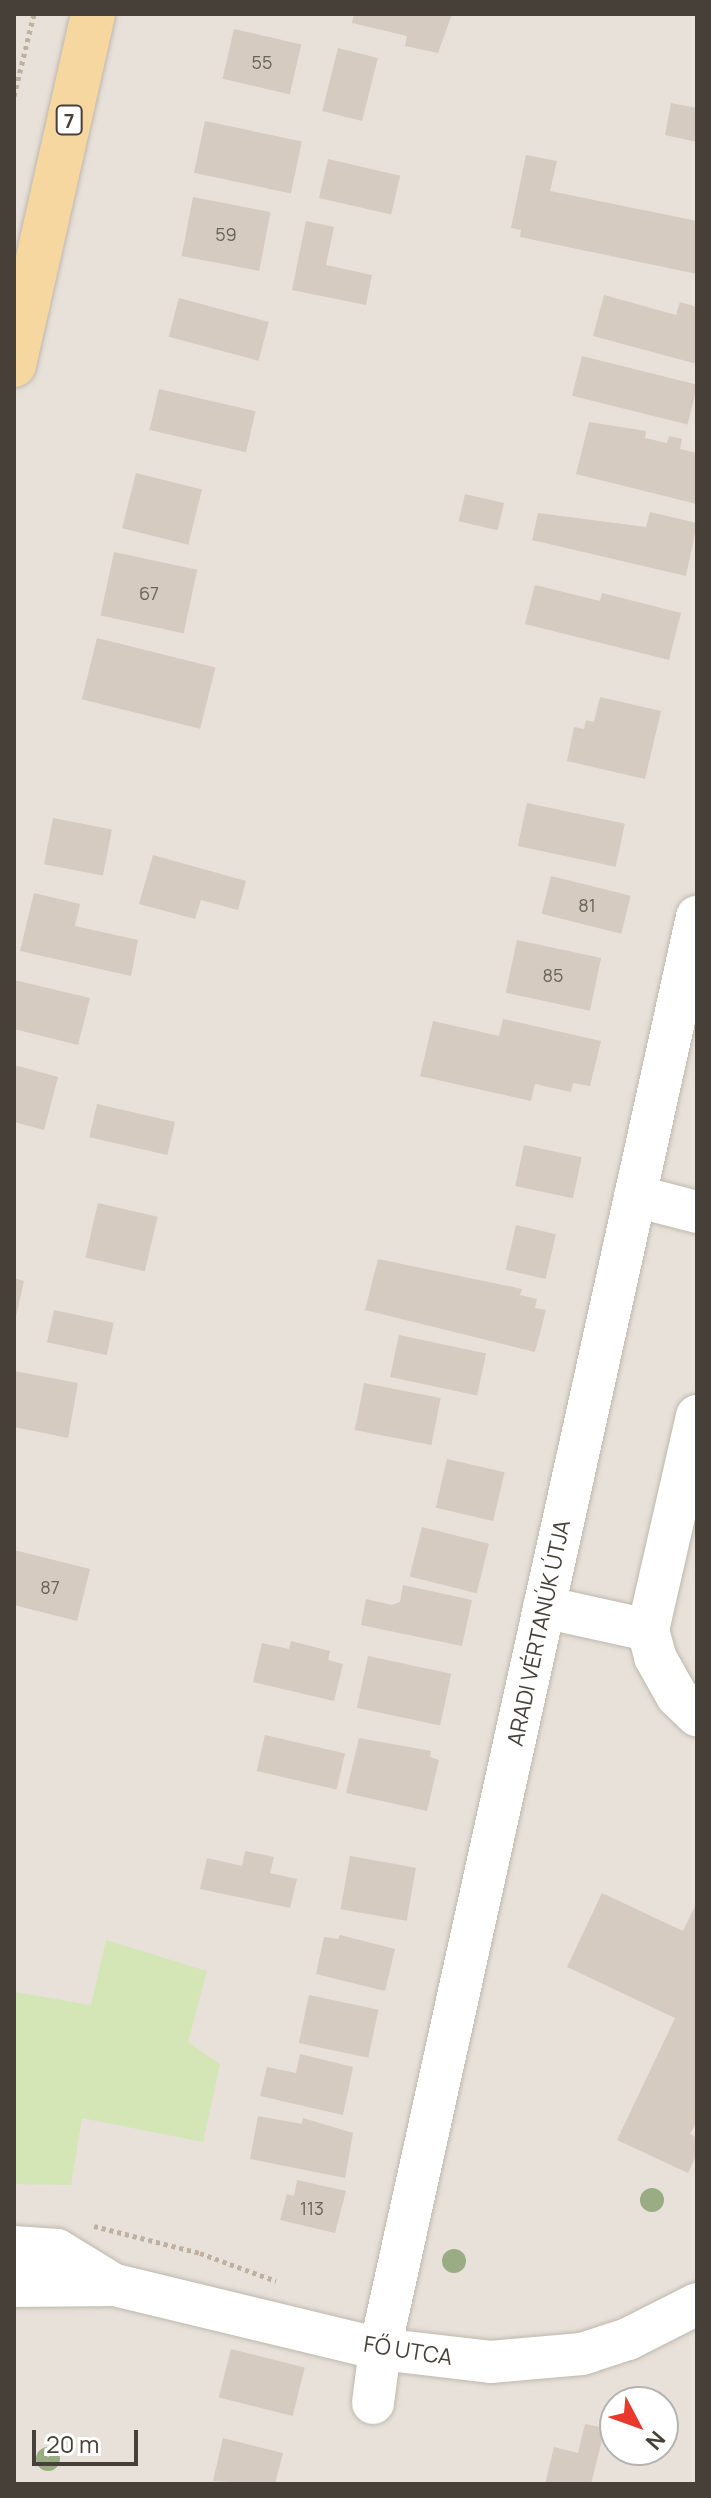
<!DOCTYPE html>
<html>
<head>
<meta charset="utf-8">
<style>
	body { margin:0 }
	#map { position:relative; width:711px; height:2498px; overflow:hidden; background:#f4f0ea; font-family:Manrope,sans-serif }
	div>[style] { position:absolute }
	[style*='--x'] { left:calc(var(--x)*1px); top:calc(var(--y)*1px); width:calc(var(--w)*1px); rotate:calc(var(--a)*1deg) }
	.residential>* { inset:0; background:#e7e1d9 }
	.green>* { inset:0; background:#d4e5b6 }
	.building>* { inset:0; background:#d5cbc0; transform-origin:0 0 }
	.path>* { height:5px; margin-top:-2.5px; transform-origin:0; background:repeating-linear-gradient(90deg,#bfb1a0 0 4px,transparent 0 8px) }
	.roads { filter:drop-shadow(0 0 2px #bfb7ad) drop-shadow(0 0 2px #bfb7ad) }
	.minor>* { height:42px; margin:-21px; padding:0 21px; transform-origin:21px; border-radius:21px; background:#fff }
	.major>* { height:44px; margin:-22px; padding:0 22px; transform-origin:22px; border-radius:22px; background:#f7d7a0 }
	.trees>* { width:24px; height:24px; margin:-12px; border-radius:50%; background:#9aac84 }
	span { translate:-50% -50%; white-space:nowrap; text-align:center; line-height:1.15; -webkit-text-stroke:6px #fff; paint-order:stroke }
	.number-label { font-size:18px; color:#6a635b }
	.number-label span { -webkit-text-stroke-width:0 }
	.shield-label span { padding:2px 6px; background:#fff; border:2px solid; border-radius:6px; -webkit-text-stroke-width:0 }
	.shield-label { font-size:20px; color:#474039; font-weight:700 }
	.street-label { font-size:22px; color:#474039 }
	.frame { position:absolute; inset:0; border:16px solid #474039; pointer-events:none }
	.north { position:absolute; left:599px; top:2386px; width:80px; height:80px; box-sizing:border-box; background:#fff; border:2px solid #b5b3b0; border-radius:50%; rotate:131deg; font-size:22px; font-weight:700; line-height:32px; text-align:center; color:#474039 }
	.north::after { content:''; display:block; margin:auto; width:28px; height:36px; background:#e9382c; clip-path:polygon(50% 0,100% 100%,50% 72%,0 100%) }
	.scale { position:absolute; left:32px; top:2430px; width:106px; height:36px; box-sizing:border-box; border:4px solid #474039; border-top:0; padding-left:10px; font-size:24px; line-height:28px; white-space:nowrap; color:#474039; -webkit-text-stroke:6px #fff; paint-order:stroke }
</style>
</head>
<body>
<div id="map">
	<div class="residential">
		<div style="clip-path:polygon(evenodd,14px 14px,697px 14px,697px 2484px,14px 2484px,14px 14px,615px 2402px,663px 2402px,663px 2450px,615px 2450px,615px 2402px)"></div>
	</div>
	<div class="green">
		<div style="clip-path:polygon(106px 1940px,207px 1971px,188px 2042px,220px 2064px,203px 2142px,82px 2118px,71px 2185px,14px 2184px,14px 1992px,91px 2005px)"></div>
	</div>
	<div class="building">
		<div style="clip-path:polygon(354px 14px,452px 14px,438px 53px,405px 46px,407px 36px,352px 23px)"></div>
		<div style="left:234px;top:29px;width:69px;height:51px;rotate:13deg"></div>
		<div style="left:338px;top:48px;width:41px;height:65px;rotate:14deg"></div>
		<div style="clip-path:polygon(671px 103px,697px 108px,697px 142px,665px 135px)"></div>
		<div style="left:205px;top:121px;width:99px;height:53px;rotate:12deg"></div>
		<div style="clip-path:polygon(526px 155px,557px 161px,550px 191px,697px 221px,697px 274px,520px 237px,521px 230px,511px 228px)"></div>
		<div style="left:328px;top:159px;width:74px;height:40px;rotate:13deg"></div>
		<div style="left:193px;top:197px;width:79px;height:60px;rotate:11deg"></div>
		<div style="clip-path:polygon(306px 221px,334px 227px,326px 265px,372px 275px,366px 305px,292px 290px)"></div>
		<div style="clip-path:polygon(604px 295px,676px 315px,680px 302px,697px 307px,697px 364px,593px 336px)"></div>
		<div style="left:179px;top:298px;width:93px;height:40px;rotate:15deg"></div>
		<div style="left:582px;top:356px;width:119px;height:41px;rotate:14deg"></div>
		<div style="left:159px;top:389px;width:99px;height:42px;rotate:13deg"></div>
		<div style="clip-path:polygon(589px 422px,646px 431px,645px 438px,667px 443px,669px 436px,682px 439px,680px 449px,697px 453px,697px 504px,576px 474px)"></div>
		<div style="left:136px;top:473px;width:68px;height:57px;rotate:14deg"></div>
		<div style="left:465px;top:494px;width:40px;height:28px;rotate:13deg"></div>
		<div style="clip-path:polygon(650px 512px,697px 523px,686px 576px,532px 540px,538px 513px,646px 527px)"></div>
		<div style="left:114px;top:552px;width:85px;height:65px;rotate:12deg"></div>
		<div style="clip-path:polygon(535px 585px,600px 601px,602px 593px,681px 613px,669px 660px,525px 624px)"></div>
		<div style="left:97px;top:638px;width:122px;height:63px;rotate:14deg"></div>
		<div style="clip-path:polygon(600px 697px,661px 711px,645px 779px,567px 761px,574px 727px,584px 729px,586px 720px,594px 722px)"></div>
		<div style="left:527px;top:803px;width:100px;height:44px;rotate:12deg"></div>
		<div style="left:53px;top:818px;width:60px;height:47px;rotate:11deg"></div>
		<div style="clip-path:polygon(153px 855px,246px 881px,238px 910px,201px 900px,195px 919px,139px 904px)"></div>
		<div style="left:551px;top:876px;width:82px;height:39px;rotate:14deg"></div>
		<div style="clip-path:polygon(34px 893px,80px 904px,75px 926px,138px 940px,131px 976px,20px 951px)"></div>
		<div style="left:517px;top:940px;width:86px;height:54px;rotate:12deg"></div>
		<div style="clip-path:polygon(14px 980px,90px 998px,78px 1045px,14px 1029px)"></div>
		<div style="clip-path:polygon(503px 1019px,601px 1041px,590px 1086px,573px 1083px,571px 1092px,535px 1084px,531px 1101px,420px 1076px,433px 1021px,499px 1036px)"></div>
		<div style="clip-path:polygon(14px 1065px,58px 1077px,44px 1130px,14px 1122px)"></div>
		<div style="left:97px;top:1104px;width:80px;height:34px;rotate:13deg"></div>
		<div style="left:524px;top:1145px;width:59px;height:42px;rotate:12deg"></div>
		<div style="left:98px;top:1203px;width:61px;height:56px;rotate:13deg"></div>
		<div style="left:516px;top:1225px;width:41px;height:46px;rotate:13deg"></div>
		<div style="clip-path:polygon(378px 1259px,522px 1289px,520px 1295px,537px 1299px,535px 1308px,546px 1310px,535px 1352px,365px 1310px)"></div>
		<div style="clip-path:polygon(14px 1278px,24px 1281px,15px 1321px,14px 1321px)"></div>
		<div style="left:54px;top:1310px;width:61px;height:33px;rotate:12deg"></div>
		<div style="left:399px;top:1335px;width:89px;height:43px;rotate:12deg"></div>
		<div style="clip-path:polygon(14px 1371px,78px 1383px,68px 1438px,14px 1427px)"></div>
		<div style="left:364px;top:1383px;width:78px;height:48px;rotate:11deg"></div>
		<div style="left:447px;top:1459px;width:59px;height:50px;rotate:13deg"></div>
		<div style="left:422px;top:1527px;width:69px;height:51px;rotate:14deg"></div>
		<div style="clip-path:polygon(14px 1550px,90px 1569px,77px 1621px,14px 1605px)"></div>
		<div style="clip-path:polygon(403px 1585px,472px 1600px,462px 1646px,361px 1625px,366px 1599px,392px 1605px,400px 1602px)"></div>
		<div style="clip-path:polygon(291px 1641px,330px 1651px,328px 1660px,343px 1664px,334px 1701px,253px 1682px,262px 1643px,289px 1649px)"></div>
		<div style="left:368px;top:1656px;width:85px;height:53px;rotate:12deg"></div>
		<div style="left:265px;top:1735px;width:82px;height:37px;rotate:13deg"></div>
		<div style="clip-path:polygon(359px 1738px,431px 1751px,430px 1757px,439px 1760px,427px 1811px,346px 1793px)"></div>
		<div style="clip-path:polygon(245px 1851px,274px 1857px,270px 1873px,297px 1879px,290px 1908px,200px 1889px,207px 1858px,242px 1866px)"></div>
		<div style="left:350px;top:1856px;width:67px;height:54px;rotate:10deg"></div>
		<div style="clip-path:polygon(602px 1893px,683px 1931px,697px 1902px,697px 2121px,690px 2134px,697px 2138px,697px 2154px,688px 2173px,617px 2140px,675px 2018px,567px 1967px)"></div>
		<div style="clip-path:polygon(340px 1935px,395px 1949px,385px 1991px,316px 1974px,324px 1937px,338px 1939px)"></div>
		<div style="left:309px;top:1995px;width:71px;height:49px;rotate:12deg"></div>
		<div style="clip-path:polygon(300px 2054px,353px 2067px,343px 2115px,260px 2096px,267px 2067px,296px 2073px)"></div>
		<div style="clip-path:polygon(258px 2116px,302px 2124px,303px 2118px,353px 2133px,345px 2178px,250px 2159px)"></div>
		<div style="clip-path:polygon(297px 2180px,346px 2191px,335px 2233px,280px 2220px,287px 2194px,294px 2196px)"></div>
		<div style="left:231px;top:2349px;width:76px;height:50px;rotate:14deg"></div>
		<div style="clip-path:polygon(585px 2424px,605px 2428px,591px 2484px,545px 2484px,554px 2447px,578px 2453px)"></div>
		<div style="clip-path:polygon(223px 2438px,283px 2453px,275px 2484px,213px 2481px)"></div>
	</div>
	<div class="path">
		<div style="--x:14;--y:96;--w:84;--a:-76.3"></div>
		<div style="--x:94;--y:2226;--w:109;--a:14.3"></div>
		<div style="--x:200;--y:2253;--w:81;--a:20.2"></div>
	</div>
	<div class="roads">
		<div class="minor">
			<div style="--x:635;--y:1196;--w:64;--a:14.5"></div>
			<div style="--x:697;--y:1416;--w:220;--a:102.9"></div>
			<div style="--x:648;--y:1630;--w:28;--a:75"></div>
			<div style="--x:655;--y:1657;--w:45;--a:60.6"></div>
			<div style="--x:677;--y:1696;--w:28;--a:44"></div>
			<div style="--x:544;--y:1607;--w:107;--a:12.5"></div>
			<div style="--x:14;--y:2247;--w:43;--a:4"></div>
			<div style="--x:57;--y:2250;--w:63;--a:31.4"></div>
			<div style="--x:14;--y:2286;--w:101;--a:-0.6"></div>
			<div style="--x:115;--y:2285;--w:273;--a:13.6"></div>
			<div style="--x:380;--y:2349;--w:111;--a:6.7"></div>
			<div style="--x:490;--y:2362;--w:92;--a:-5"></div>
			<div style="--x:582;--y:2354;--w:48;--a:-18.1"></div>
			<div style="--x:628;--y:2339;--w:77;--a:-26.9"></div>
			<div style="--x:373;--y:2403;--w:54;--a:-82.6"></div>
			<div style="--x:380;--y:2349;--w:1467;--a:-77.52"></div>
		</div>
		<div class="major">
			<div style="--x:14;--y:365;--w:360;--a:-77.3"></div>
		</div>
	</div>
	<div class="trees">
		<div style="left:652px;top:2200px"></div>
		<div style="left:454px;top:2261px"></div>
		<div style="left:48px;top:2459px"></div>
	</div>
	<div class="number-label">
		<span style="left:262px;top:62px">55</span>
		<span style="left:226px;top:234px">59</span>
		<span style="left:149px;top:593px">67</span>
		<span style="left:587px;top:905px">81</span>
		<span style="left:553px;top:975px">85</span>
		<span style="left:50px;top:1587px">87</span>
		<span style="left:312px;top:2208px">113</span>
	</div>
	<div class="shield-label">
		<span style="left:69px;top:120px">7</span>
	</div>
	<div class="street-label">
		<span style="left:539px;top:1633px;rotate:-78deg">ARADI VÉRTANÚK ÚTJA</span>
		<span style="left:408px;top:2351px;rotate:9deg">FŐ UTCA</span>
	</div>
	<div class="frame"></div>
	<div class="north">N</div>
	<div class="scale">20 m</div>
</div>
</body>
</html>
